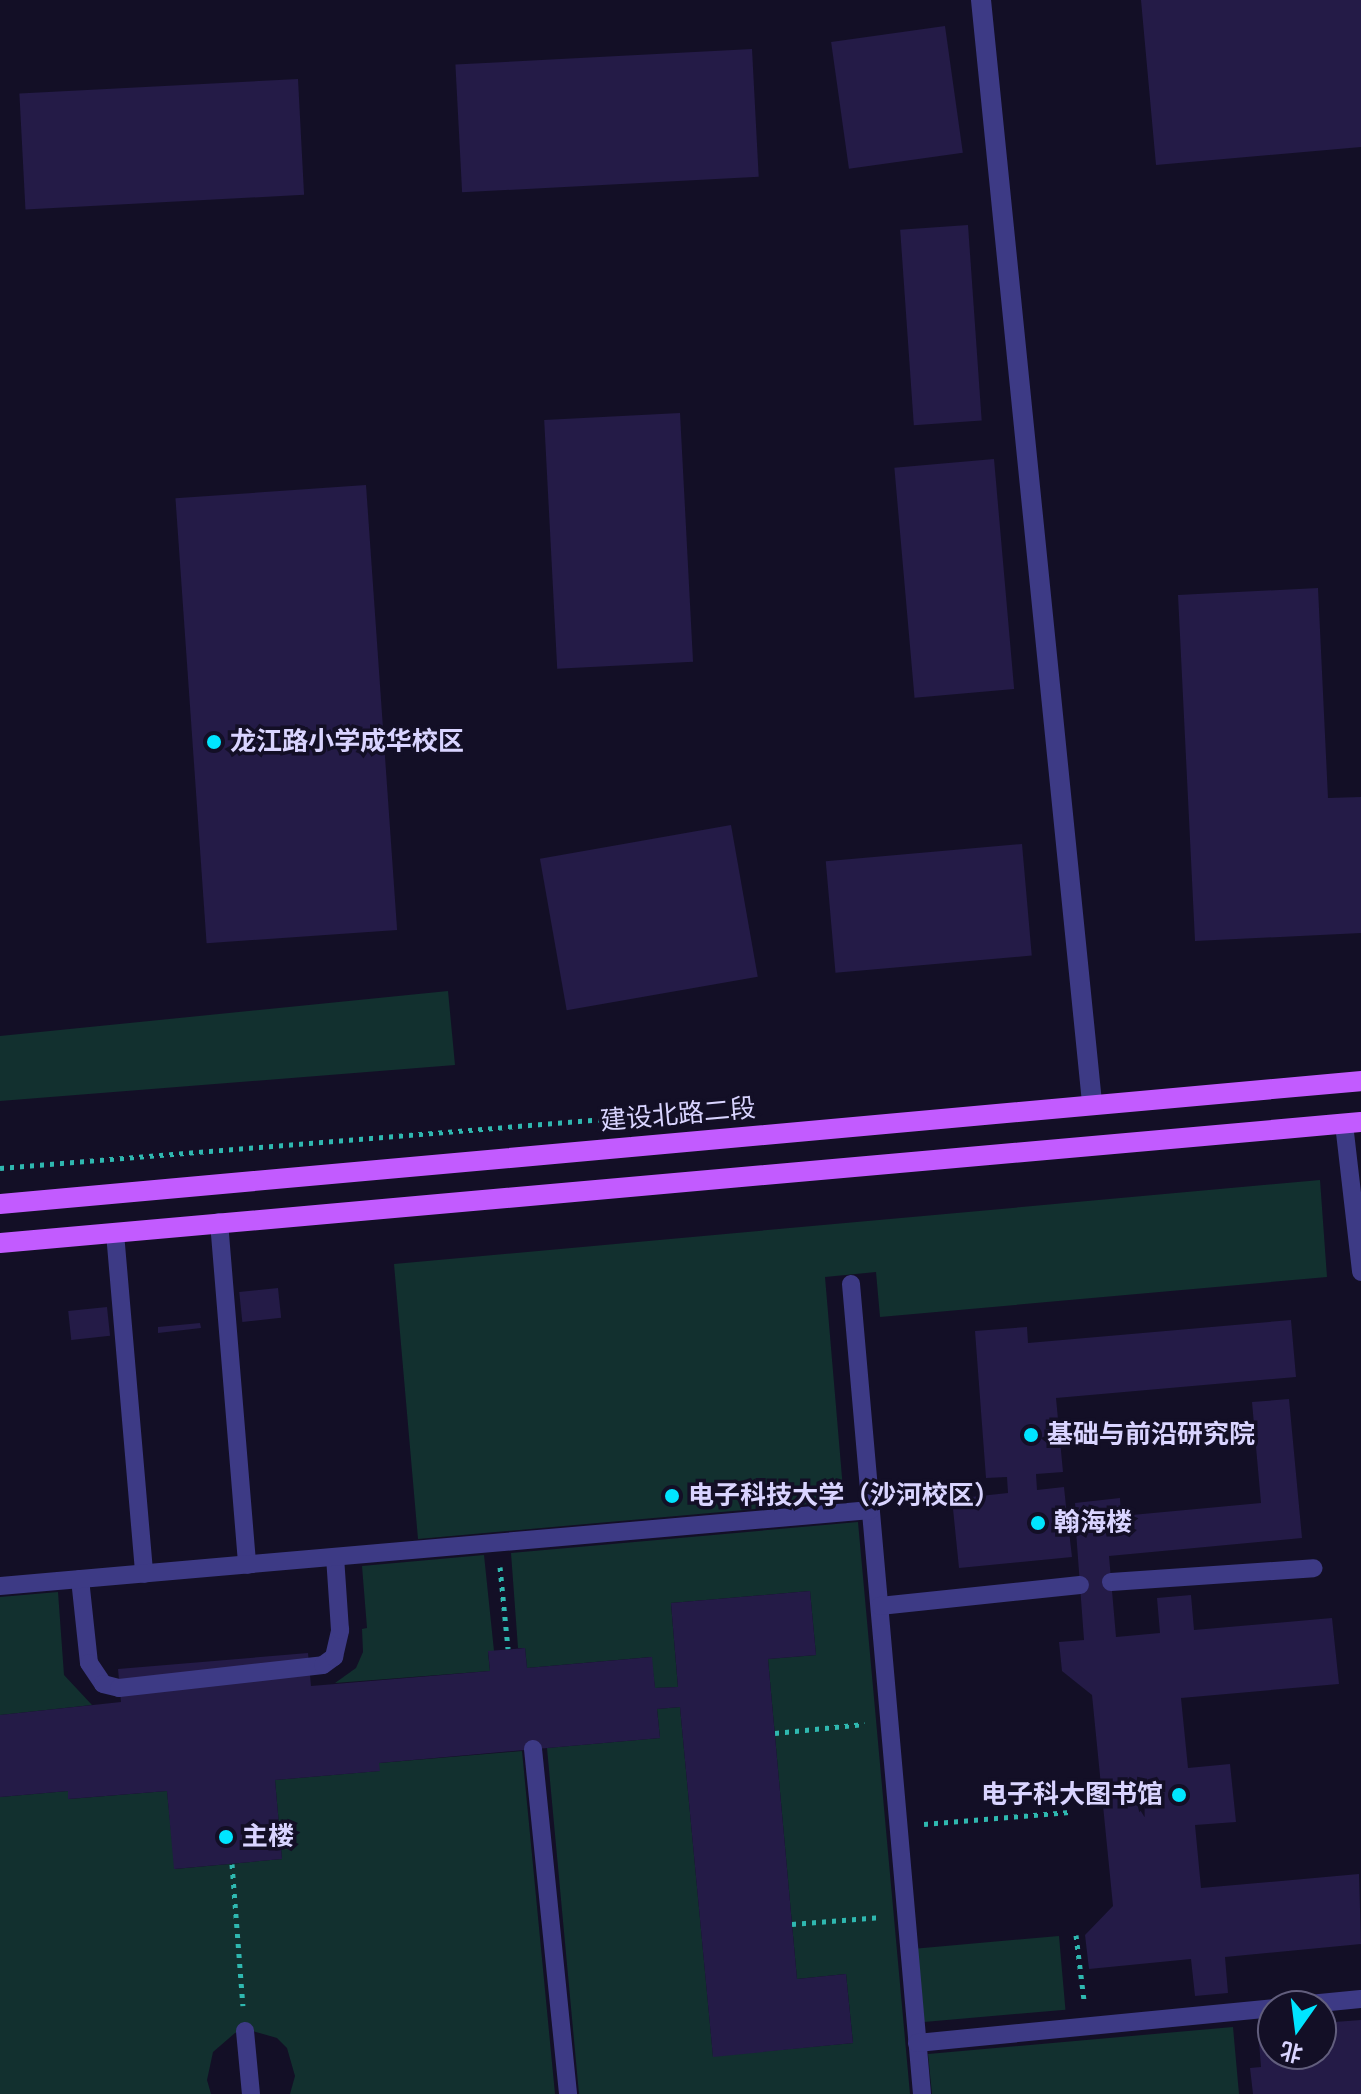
<!DOCTYPE html>
<html>
<head>
<meta charset="utf-8">
<style>
	body { margin:0 }
	#map { position:relative; width:1361px; height:2094px; overflow:hidden; background:#130f26; font-family:Montserrat,"Noto Sans SC",sans-serif }
	div>[style] { position:absolute }
	[style*='--x'] { left:calc(var(--x)*1px); top:calc(var(--y)*1px); width:calc(var(--w)*1px); rotate:calc(var(--a)*1deg) }
	.green>* { inset:0; background:#12302f; transform-origin:0 0 }
	.building>* { inset:0; background:#241b47; transform-origin:0 0 }
	.path>* { height:5px; margin-top:-2.5px; transform-origin:0; background:repeating-linear-gradient(90deg,#2fb8b0 0 4px,transparent 0 10px) }
	.lane>* { height:18px; margin:-9px; padding:0 9px; transform-origin:9px; border-radius:9px; background:#3d3a85 }
	.street>* { height:20px; margin:-10px; padding:0 10px; transform-origin:10px; border-radius:10px; background:#3d3a85 }
	.primary>* { height:20px; margin:-10px; padding:0 10px; transform-origin:10px; border-radius:10px; background:#c25bff }
	.dots>* { width:22px; height:22px; translate:-50% -50%; box-sizing:border-box; border:4px solid #130f26; border-radius:50% }
	span { translate:-50% -50%; white-space:nowrap; text-align:center; line-height:1.15; -webkit-text-stroke:7px #130f26; paint-order:stroke }
	.poi-label { font-size:26px; color:#d9d4ff; font-weight:700 }
	.left { translate:0 -50%; text-align:left }
	.right { translate:-100% -50%; text-align:right }
	.street-label { font-size:26px; color:#d9d4ff }
	.north { position:absolute; left:1257px; top:1990px; width:80px; height:80px; box-sizing:border-box; background:#130f26; border:2px solid #625e7d; border-radius:50%; rotate:194deg; font-size:22px; font-weight:700; line-height:32px; text-align:center; color:#d9d4ff }
	.north::after { content:''; display:block; margin:auto; width:28px; height:36px; background:#00e5ff; clip-path:polygon(50% 0,100% 100%,50% 72%,0 100%) }
</style>
</head>
<body>
<div id="map">
	<div class="green">
		<div style="clip-path:polygon(448px 991px,455px 1065px,0 1101px,0 1036px)"></div>
		<div style="clip-path:polygon(1320px 1180px,1327px 1277px,880px 1317px,876px 1272px,825px 1277px,844px 1501px,418px 1539px,394px 1264px)"></div>
		<div style="clip-path:polygon(858px 1522px,910px 2094px,579px 2094px,547px 1748px,660px 1738px,657px 1709px,680px 1707px,713px 2056px,853px 2043px,846px 1974px,797px 1979px,792px 1924px,768px 1659px,816px 1655px,810px 1591px,671px 1603px,678px 1687px,655px 1688px,651px 1657px,527px 1668px,525px 1648px,518px 1648px,511px 1553px)"></div>
		<div style="clip-path:polygon(484px 1555px,494px 1651px,488px 1652px,490px 1671px,335px 1683px,356px 1668px,363px 1652px,362px 1629px,367px 1628px,362px 1566px)"></div>
		<div style="clip-path:polygon(58px 1592px,64px 1675px,92px 1705px,0 1715px,0 1597px)"></div>
		<div style="clip-path:polygon(522px 1751px,555px 2094px,290px 2094px,295px 2076px,287px 2048px,277px 2038px,249px 2030px,235px 2033px,213px 2052px,207px 2080px,211px 2094px,0 2094px,0 1797px,68px 1791px,69px 1799px,167px 1791px,175px 1869px,282px 1859px,275px 1780px,379px 1771px,379px 1763px)"></div>
		<div style="left:1059px;top:1936px;width:74px;height:142px;rotate:85deg"></div>
		<div style="clip-path:polygon(1233px 2027px,1239px 2094px,932px 2094px,928px 2054px)"></div>
	</div>
	<div class="building">
		<div style="clip-path:polygon(1141px 0,1361px 0,1361px 147px,1156px 165px)"></div>
		<div style="left:945px;top:26px;width:128px;height:115px;rotate:82deg"></div>
		<div style="left:752px;top:49px;width:128px;height:297px;rotate:87deg"></div>
		<div style="left:298px;top:79px;width:116px;height:279px;rotate:87deg"></div>
		<div style="left:968px;top:225px;width:196px;height:68px;rotate:86deg"></div>
		<div style="left:680px;top:413px;width:249px;height:136px;rotate:87deg"></div>
		<div style="left:994px;top:459px;width:231px;height:100px;rotate:85deg"></div>
		<div style="left:366px;top:485px;width:446px;height:191px;rotate:86deg"></div>
		<div style="clip-path:polygon(1318px 588px,1328px 798px,1361px 797px,1361px 933px,1195px 941px,1178px 595px)"></div>
		<div style="left:731px;top:825px;width:154px;height:194px;rotate:80deg"></div>
		<div style="left:1022px;top:844px;width:112px;height:197px;rotate:85deg"></div>
		<div style="left:278px;top:1288px;width:30px;height:39px;rotate:84deg"></div>
		<div style="left:107px;top:1307px;width:29px;height:39px;rotate:84deg"></div>
		<div style="clip-path:polygon(1291px 1320px,1296px 1377px,1056px 1398px,1063px 1472px,1036px 1474px,1037px 1490px,1064px 1487px,1067px 1516px,1076px 1515px,1075px 1503px,1120px 1498px,1121px 1516px,1261px 1503px,1252px 1402px,1289px 1399px,1302px 1538px,1109px 1556px,1116px 1637px,1160px 1633px,1157px 1598px,1191px 1595px,1194px 1630px,1332px 1618px,1339px 1684px,1181px 1698px,1188px 1768px,1230px 1764px,1236px 1822px,1195px 1825px,1201px 1888px,1359px 1874px,1361px 1944px,1225px 1957px,1228px 1993px,1195px 1996px,1191px 1959px,1089px 1969px,1085px 1935px,1113px 1906px,1092px 1695px,1062px 1671px,1059px 1642px,1084px 1640px,1076px 1531px,1069px 1531px,1072px 1557px,959px 1568px,952px 1499px,1008px 1493px,1007px 1477px,986px 1478px,975px 1331px,1027px 1327px,1028px 1343px)"></div>
		<div style="clip-path:polygon(200px 1323px,201px 1328px,158px 1333px,158px 1327px)"></div>
		<div style="clip-path:polygon(810px 1591px,816px 1655px,768px 1659px,792px 1924px,797px 1979px,846px 1974px,853px 2043px,713px 2057px,680px 1707px,657px 1709px,660px 1738px,379px 1763px,380px 1771px,275px 1780px,282px 1859px,174px 1869px,167px 1791px,68px 1799px,68px 1791px,0 1797px,0 1715px,121px 1702px,118px 1669px,308px 1653px,311px 1686px,490px 1671px,488px 1651px,525px 1648px,527px 1668px,652px 1657px,655px 1688px,678px 1687px,671px 1603px)"></div>
		<div style="clip-path:polygon(1361px 2020px,1361px 2094px,1253px 2094px,1250px 2068px,1261px 2067px,1258px 2029px,1273px 2028px,1273px 2054px,1321px 2054px,1321px 2023px)"></div>
	</div>
	<div class="path">
		<div style="--x:0;--y:1168;--w:619;--a:-4.63"></div>
		<div style="--x:500;--y:1567;--w:82;--a:84.4"></div>
		<div style="--x:775;--y:1733;--w:90;--a:-5.7"></div>
		<div style="--x:924;--y:1824;--w:146;--a:-4.7"></div>
		<div style="--x:232;--y:1864;--w:142;--a:85.6"></div>
		<div style="--x:792;--y:1924;--w:90;--a:-4.4"></div>
		<div style="--x:1076;--y:1935;--w:65;--a:83"></div>
	</div>
	<div class="lane">
		<div style="--x:1344;--y:1124;--w:149;--a:83.4"></div>
		<div style="--x:219;--y:1222;--w:344;--a:85.3"></div>
		<div style="--x:115;--y:1233;--w:342;--a:85.1"></div>
		<div style="--x:851;--y:1284;--w:813;--a:84.99"></div>
		<div style="--x:80;--y:1579;--w:84;--a:83.9"></div>
		<div style="--x:89;--y:1663;--w:25;--a:56"></div>
		<div style="--x:103;--y:1684;--w:16;--a:14"></div>
		<div style="--x:119;--y:1688;--w:205;--a:-6.4"></div>
		<div style="--x:323;--y:1665;--w:14;--a:-36"></div>
		<div style="--x:334;--y:1657;--w:28;--a:-77"></div>
		<div style="--x:340;--y:1630;--w:73;--a:-93.9"></div>
		<div style="--x:1111;--y:1582;--w:203;--a:-3.9"></div>
		<div style="--x:0;--y:1586;--w:874;--a:-4.99"></div>
		<div style="--x:880;--y:1606;--w:201;--a:-6"></div>
		<div style="--x:533;--y:1749;--w:347;--a:84.2"></div>
		<div style="--x:1289;--y:2006;--w:72;--a:-5.6"></div>
		<div style="--x:245;--y:2031;--w:63;--a:84.6"></div>
		<div style="--x:917;--y:2043;--w:358;--a:-5.6"></div>
	</div>
	<div class="street">
		<div style="--x:981;--y:0;--w:1108;--a:84.25"></div>
	</div>
	<div class="primary">
		<div style="--x:0;--y:1204;--w:1367;--a:-5.16"></div>
		<div style="--x:0;--y:1243;--w:1366;--a:-5.08"></div>
	</div>
	<div class="dots">
		<div style="left:214px;top:742px;background:#00e5ff"></div>
		<div style="left:1031px;top:1435px;background:#00e5ff"></div>
		<div style="left:672px;top:1496px;background:#00e5ff"></div>
		<div style="left:1038px;top:1523px;background:#00e5ff"></div>
		<div style="left:1179px;top:1795px;background:#00e5ff"></div>
		<div style="left:226px;top:1837px;background:#00e5ff"></div>
	</div>
	<div class="poi-label">
		<span class="left" style="left:230px;top:742px">龙江路小学成华校区</span>
		<span class="left" style="left:1047px;top:1435px">基础与前沿研究院</span>
		<span class="left" style="left:688px;top:1496px">电子科技大学（沙河校区）</span>
		<span class="left" style="left:1054px;top:1523px">翰海楼</span>
		<span class="right" style="left:1163px;top:1795px">电子科大图书馆</span>
		<span class="left" style="left:242px;top:1837px">主楼</span>
	</div>
	<div class="street-label">
		<span style="left:678px;top:1115px;rotate:-5deg">建设北路二段</span>
	</div>
	<div class="north">北</div>
</div>
</body>
</html>
